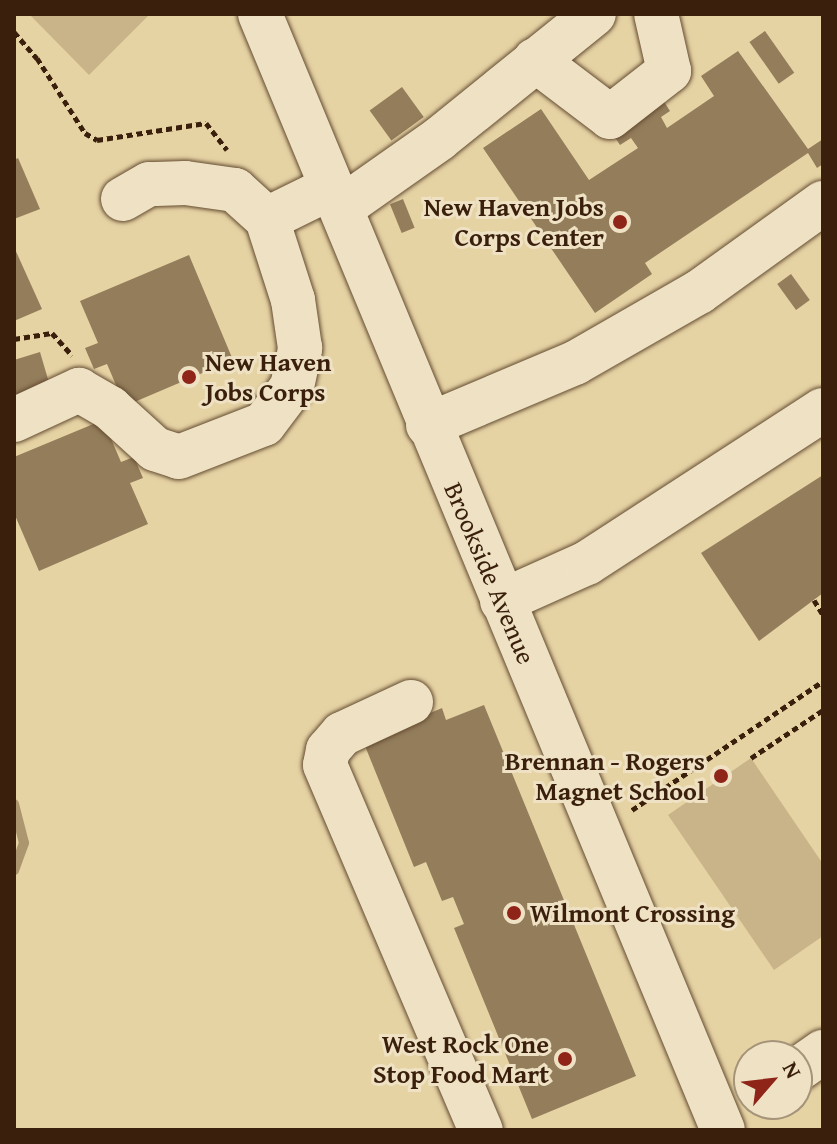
<!DOCTYPE html>
<html>
<head>
<meta charset="utf-8">
<style>
	body { margin:0 }
	#map { position:relative; width:837px; height:1144px; overflow:hidden; background:#e6d3a4; font-family:"Gentium Book Plus",serif }
	div>[style] { position:absolute }
	[style*='--x'] { left:calc(var(--x)*1px); top:calc(var(--y)*1px); width:calc(var(--w)*1px); rotate:calc(var(--a)*1deg) }
	.green>* { inset:0; background:#c9b48a }
	.stream>* { height:10px; margin:-5px; padding:0 5px; transform-origin:5px; border-radius:5px; background:#ab9670 }
	.building>* { inset:0; background:#937d5b; transform-origin:0 0 }
	.path>* { height:5px; margin-top:-2.5px; transform-origin:0; background:repeating-linear-gradient(90deg,#391f0c 0 6px,transparent 0 10px) }
	.roads { filter:drop-shadow(0 0 2px #644c32) drop-shadow(0 0 2px #644c32) }
	.minor>* { height:44px; margin:-22px; padding:0 22px; transform-origin:22px; border-radius:22px; background:#efe2c4 }
	.dots>* { width:22px; height:22px; translate:-50% -50%; box-sizing:border-box; border:4px solid #efe2c4; border-radius:50% }
	span { translate:-50% -50%; white-space:nowrap; text-align:center; line-height:1.15; -webkit-text-stroke:6px #efe2c4; paint-order:stroke }
	.poi-label { font-size:26px; color:#391f0c; font-weight:700 }
	.right { translate:-100% -50%; text-align:right }
	.left { translate:0 -50%; text-align:left }
	.street-label { font-size:26px; color:#391f0c }
	.frame { position:absolute; inset:0; border:16px solid #391f0c; pointer-events:none }
	.north { position:absolute; left:733px; top:1040px; width:80px; height:80px; box-sizing:border-box; background:#efe2c4; border:2px solid #a6947a; border-radius:50%; rotate:62deg; font-size:22px; font-weight:700; line-height:32px; text-align:center; color:#391f0c }
	.north::after { content:''; display:block; margin:auto; width:28px; height:36px; background:#8f2418; clip-path:polygon(50% 0,100% 100%,50% 72%,0 100%) }
</style>
</head>
<body>
<div id="map">
	<div class="green">
		<div style="clip-path:polygon(29px 14px,150px 14px,89px 75px)"></div>
		<div style="clip-path:polygon(751px 758px,823px 864px,823px 936px,774px 970px,668px 815px)"></div>
	</div>
	<div class="stream">
		<div style="--x:14;--y:804;--w:40;--a:75.6"></div>
		<div style="--x:24;--y:843;--w:29;--a:110"></div>
	</div>
	<div class="building">
		<div style="left:765px;top:31px;width:51px;height:19px;rotate:55deg"></div>
		<div style="clip-path:polygon(738px 51px,808px 149px,823px 139px,823px 164px,817px 168px,808px 153px,645px 263px,652px 274px,595px 313px,483px 148px,541px 109px,589px 180px,638px 148px,631px 138px,620px 145px,612px 133px,663px 100px,670px 111px,661px 117px,667px 128px,714px 96px,701px 76px)"></div>
		<div style="left:402px;top:87px;width:37px;height:40px;rotate:54deg"></div>
		<div style="clip-path:polygon(18px 158px,40px 209px,14px 219px,14px 160px)"></div>
		<div style="left:403px;top:199px;width:31px;height:14px;rotate:68deg"></div>
		<div style="clip-path:polygon(14px 247px,42px 309px,14px 321px)"></div>
		<div style="clip-path:polygon(189px 255px,233px 360px,125px 406px,107px 364px,94px 369px,85px 348px,98px 343px,80px 301px)"></div>
		<div style="left:791px;top:274px;width:32px;height:17px;rotate:54deg"></div>
		<div style="clip-path:polygon(40px 352px,50px 386px,14px 397px,14px 360px)"></div>
		<div style="clip-path:polygon(103px 420px,121px 462px,134px 457px,143px 478px,130px 483px,148px 524px,39px 571px,14px 513px,14px 457px)"></div>
		<div style="clip-path:polygon(823px 475px,823px 593px,759px 641px,701px 553px)"></div>
		<div style="clip-path:polygon(484px 705px,636px 1076px,532px 1119px,454px 928px,464px 924px,453px 897px,442px 901px,426px 862px,414px 867px,363px 741px,442px 708px,446px 720px)"></div>
	</div>
	<div class="path">
		<div style="--x:14;--y:32;--w:35;--a:49"></div>
		<div style="--x:37;--y:58;--w:89;--a:57.4"></div>
		<div style="--x:85;--y:133;--w:14;--a:30"></div>
		<div style="--x:97;--y:140;--w:110;--a:-8.9"></div>
		<div style="--x:206;--y:123;--w:34;--a:52"></div>
		<div style="--x:14;--y:339;--w:38;--a:-9"></div>
		<div style="--x:52;--y:333;--w:30;--a:48"></div>
		<div style="--x:814;--y:600;--w:17;--a:59"></div>
		<div style="--x:751;--y:758;--w:87;--a:-33.7"></div>
		<div style="--x:632;--y:810;--w:230;--a:-34"></div>
	</div>
	<div class="roads">
		<div class="minor">
			<div style="--x:260;--y:14;--w:1208;--a:67.47"></div>
			<div style="--x:535;--y:60;--w:94;--a:37.2"></div>
			<div style="--x:610;--y:117;--w:75;--a:-37.9"></div>
			<div style="--x:669;--y:71;--w:58;--a:-102.8"></div>
			<div style="--x:341;--y:208;--w:120;--a:-35.1"></div>
			<div style="--x:439;--y:139;--w:199;--a:-38.9"></div>
			<div style="--x:267;--y:219;--w:72;--a:-26.2"></div>
			<div style="--x:14;--y:420;--w:72;--a:-24.8"></div>
			<div style="--x:79;--y:390;--w:36;--a:30"></div>
			<div style="--x:110;--y:408;--w:61;--a:42.3"></div>
			<div style="--x:155;--y:449;--w:25;--a:18"></div>
			<div style="--x:179;--y:457;--w:91;--a:-21.2"></div>
			<div style="--x:264;--y:424;--w:46;--a:-52.9"></div>
			<div style="--x:292;--y:387;--w:40;--a:-78"></div>
			<div style="--x:300;--y:348;--w:49;--a:-98.3"></div>
			<div style="--x:293;--y:300;--w:85;--a:-107.8"></div>
			<div style="--x:267;--y:219;--w:43;--a:-137.8"></div>
			<div style="--x:235;--y:190;--w:50;--a:-172"></div>
			<div style="--x:185;--y:183;--w:36;--a:178"></div>
			<div style="--x:149;--y:184;--w:30;--a:150"></div>
			<div style="--x:428;--y:425;--w:160;--a:-22.9"></div>
			<div style="--x:575;--y:363;--w:143;--a:-29.8"></div>
			<div style="--x:699;--y:292;--w:153;--a:-35.7"></div>
			<div style="--x:502;--y:601;--w:93;--a:-24.1"></div>
			<div style="--x:587;--y:563;--w:281;--a:-33"></div>
			<div style="--x:411;--y:702;--w:76;--a:155.1"></div>
			<div style="--x:342;--y:734;--w:21;--a:131"></div>
			<div style="--x:328;--y:750;--w:15;--a:101"></div>
			<div style="--x:325;--y:765;--w:397;--a:66.9"></div>
			<div style="--x:797;--y:1070;--w:32;--a:-35"></div>
		</div>
	</div>
	<div class="dots">
		<div style="left:620px;top:222px;background:#8f2418"></div>
		<div style="left:189px;top:377px;background:#8f2418"></div>
		<div style="left:721px;top:776px;background:#8f2418"></div>
		<div style="left:514px;top:913px;background:#8f2418"></div>
		<div style="left:565px;top:1059px;background:#8f2418"></div>
	</div>
	<div class="poi-label">
		<span class="right" style="left:604px;top:222px">New Haven Jobs<br>Corps Center</span>
		<span class="left" style="left:205px;top:377px">New Haven<br>Jobs Corps</span>
		<span class="right" style="left:705px;top:776px">Brennan - Rogers<br>Magnet School</span>
		<span class="left" style="left:530px;top:913px">Wilmont Crossing</span>
		<span class="right" style="left:549px;top:1059px">West Rock One<br>Stop Food Mart</span>
	</div>
	<div class="street-label">
		<span style="left:490px;top:573px;rotate:67deg">Brookside Avenue</span>
	</div>
	<div class="frame"></div>
	<div class="north">N</div>
</div>
</body>
</html>
